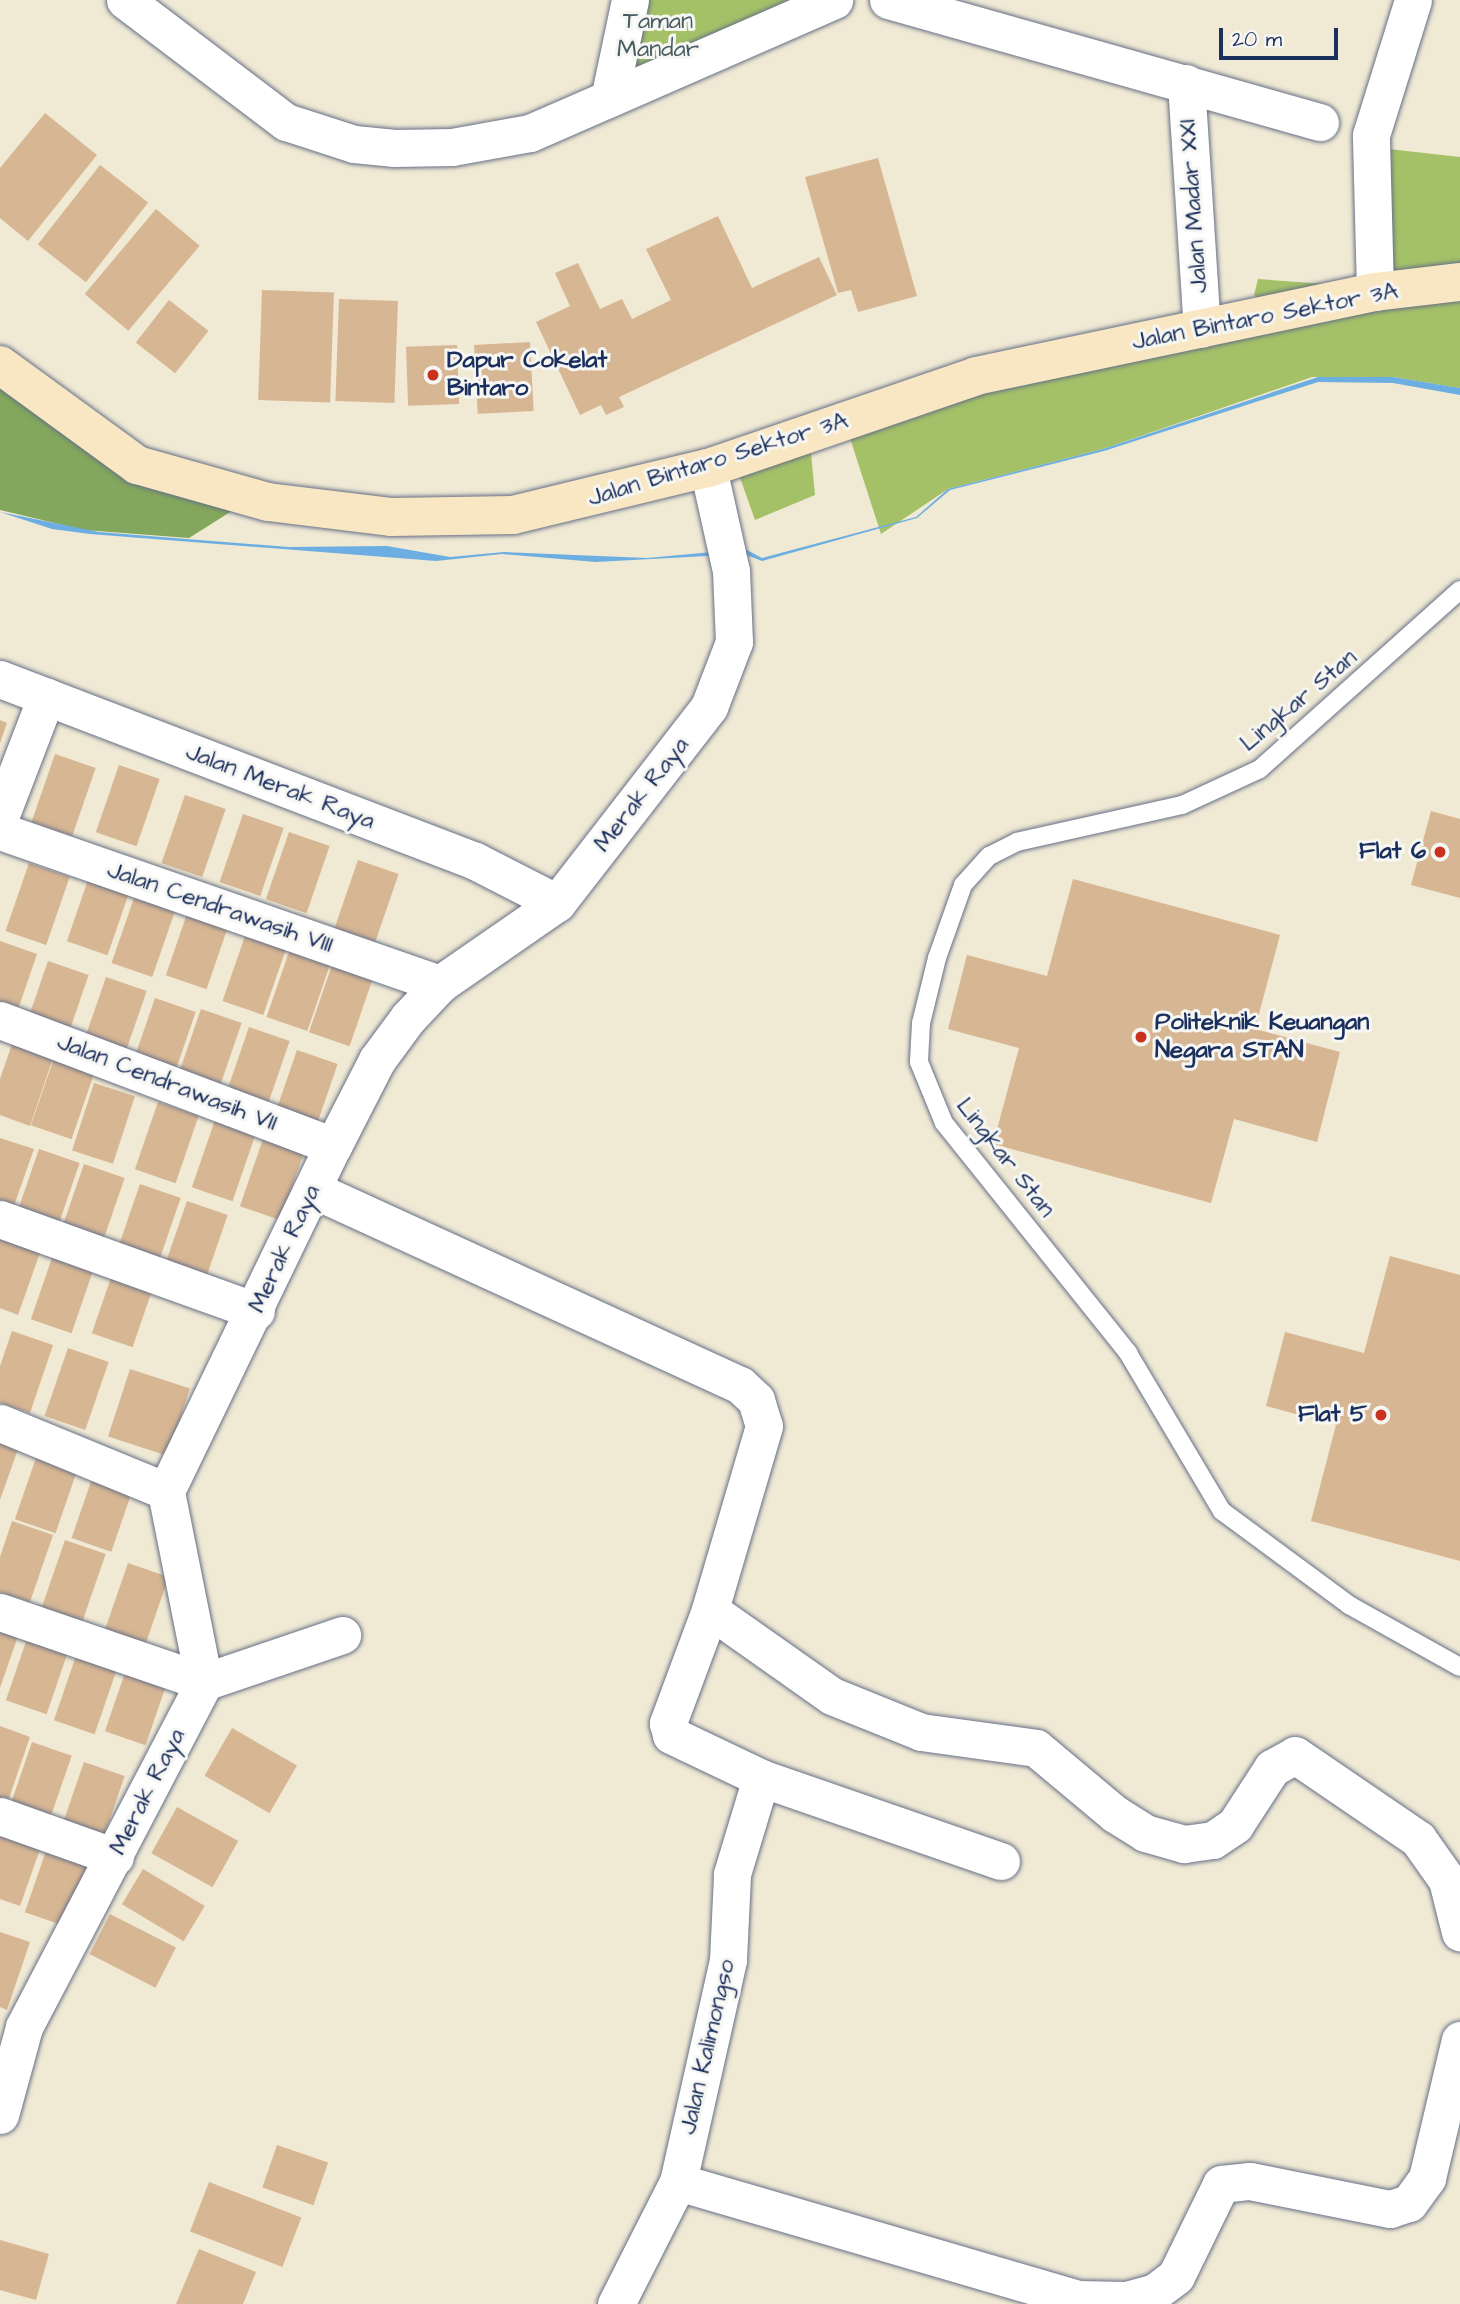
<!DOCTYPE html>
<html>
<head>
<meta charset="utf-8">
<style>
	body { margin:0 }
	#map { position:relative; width:1460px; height:2304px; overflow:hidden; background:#f0e9d4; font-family:"Architects Daughter",sans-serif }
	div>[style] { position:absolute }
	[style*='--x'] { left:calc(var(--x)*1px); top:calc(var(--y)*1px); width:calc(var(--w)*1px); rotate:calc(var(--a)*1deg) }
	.green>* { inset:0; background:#a4c168 }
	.forest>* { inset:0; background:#83a75c }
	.water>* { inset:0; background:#6caee1 }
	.building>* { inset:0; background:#d7b693; transform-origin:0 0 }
	.roads { filter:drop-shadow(0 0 2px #667087) drop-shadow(0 0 2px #667087) }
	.lane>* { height:18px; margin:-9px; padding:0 9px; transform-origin:9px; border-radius:9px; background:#fff }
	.street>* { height:37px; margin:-18.5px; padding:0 18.5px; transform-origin:18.5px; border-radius:18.5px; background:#fff }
	.secondary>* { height:38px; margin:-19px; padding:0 19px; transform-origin:19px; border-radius:19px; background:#f9e7c3 }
	.dots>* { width:19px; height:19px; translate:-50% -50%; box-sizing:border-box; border:4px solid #f6f6f2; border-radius:50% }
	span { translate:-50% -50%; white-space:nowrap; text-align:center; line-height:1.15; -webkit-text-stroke:6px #f6f6f2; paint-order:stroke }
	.park-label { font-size:24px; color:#445b61 }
	.street-label { font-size:24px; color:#1b2f5e }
	.poi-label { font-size:24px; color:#1b2f5e; font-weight:700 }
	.left { translate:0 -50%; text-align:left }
	.right { translate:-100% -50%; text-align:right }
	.scale { position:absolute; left:1219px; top:28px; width:119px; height:32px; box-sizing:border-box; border:4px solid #1b2f5e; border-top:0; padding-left:9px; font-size:21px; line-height:24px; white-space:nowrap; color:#1b2f5e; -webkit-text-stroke:5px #f6f6f2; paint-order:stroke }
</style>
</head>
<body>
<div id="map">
	<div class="green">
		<div style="clip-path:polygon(630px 0,834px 0,610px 94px)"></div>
		<div style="clip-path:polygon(1353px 145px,1460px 157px,1460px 388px,1393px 377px,1312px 377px,1103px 449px,948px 489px,881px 534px,847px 429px,1267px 305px,1254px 295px,1258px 279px,1367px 287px)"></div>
		<div style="clip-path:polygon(810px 443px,815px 495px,755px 520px,738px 472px)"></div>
	</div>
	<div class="forest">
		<div style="clip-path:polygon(0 374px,243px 504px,189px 538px,84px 530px,0 510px)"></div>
	</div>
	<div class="water">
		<div style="clip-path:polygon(1318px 377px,1393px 377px,1460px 388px,1460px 395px,1393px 383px,1318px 382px,1104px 451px,950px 490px,917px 518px,762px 561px,744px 554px,596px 562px,502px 554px,436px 561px,90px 534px,52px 529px,0 512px,99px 532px,289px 547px,387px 546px,450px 557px,504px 552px,647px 558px,745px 549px,762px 558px,916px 517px,948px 489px,1103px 449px)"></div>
	</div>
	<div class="building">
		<div style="clip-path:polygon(45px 113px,97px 155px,28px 241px,0 218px,0 168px)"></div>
		<div style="clip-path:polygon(878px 158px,917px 296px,858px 312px,851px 290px,838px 293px,805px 177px)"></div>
		<div style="left:100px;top:165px;width:61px;height:101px;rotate:38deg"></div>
		<div style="left:156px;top:209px;width:57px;height:111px;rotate:40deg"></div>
		<div style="clip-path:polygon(718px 216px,752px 288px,819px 257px,837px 295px,619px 397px,624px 407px,606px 415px,601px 405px,580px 415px,536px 322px,570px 306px,555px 273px,578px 263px,600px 309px,622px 299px,632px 319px,671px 300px,646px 249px)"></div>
		<div style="left:262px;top:290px;width:72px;height:110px;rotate:2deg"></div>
		<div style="left:339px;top:299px;width:59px;height:102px;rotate:2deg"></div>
		<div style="left:169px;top:300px;width:50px;height:54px;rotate:38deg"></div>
		<div style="left:530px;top:342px;width:69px;height:56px;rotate:87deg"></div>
		<div style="left:457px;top:345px;width:59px;height:51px;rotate:88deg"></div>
		<div style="clip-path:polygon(0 720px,7px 723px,0 743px)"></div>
		<div style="left:55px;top:754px;width:43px;height:72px;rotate:19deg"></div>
		<div style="left:119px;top:765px;width:43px;height:71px;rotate:19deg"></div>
		<div style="left:185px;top:795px;width:43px;height:72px;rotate:19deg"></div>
		<div style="clip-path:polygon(1431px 811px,1460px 819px,1460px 898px,1411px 885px)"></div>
		<div style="left:243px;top:814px;width:43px;height:72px;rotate:19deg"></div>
		<div style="left:289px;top:832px;width:43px;height:71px;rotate:19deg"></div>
		<div style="left:358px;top:860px;width:43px;height:72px;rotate:19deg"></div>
		<div style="left:29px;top:863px;width:43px;height:72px;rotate:19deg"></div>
		<div style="left:90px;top:874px;width:43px;height:71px;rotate:19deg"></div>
		<div style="clip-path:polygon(1073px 879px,1280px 935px,1255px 1029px,1340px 1052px,1317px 1142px,1234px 1119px,1211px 1203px,993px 1144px,1019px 1048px,948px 1029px,967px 955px,1047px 976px)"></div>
		<div style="left:135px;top:895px;width:43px;height:72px;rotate:19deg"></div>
		<div style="left:189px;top:908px;width:43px;height:71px;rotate:19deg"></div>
		<div style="left:246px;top:933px;width:43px;height:72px;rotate:19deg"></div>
		<div style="clip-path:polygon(0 941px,37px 954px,14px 1021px,0 1016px)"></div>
		<div style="left:290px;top:949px;width:43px;height:72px;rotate:19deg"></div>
		<div style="left:48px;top:961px;width:43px;height:71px;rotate:19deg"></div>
		<div style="left:332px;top:965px;width:43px;height:71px;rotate:19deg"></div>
		<div style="left:106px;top:977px;width:43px;height:71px;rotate:19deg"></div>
		<div style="left:155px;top:998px;width:43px;height:71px;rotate:19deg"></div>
		<div style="left:201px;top:1009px;width:43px;height:72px;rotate:19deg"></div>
		<div style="left:249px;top:1027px;width:43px;height:72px;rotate:19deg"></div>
		<div style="clip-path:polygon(12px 1044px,53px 1058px,30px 1126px,0 1115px,0 1079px)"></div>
		<div style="left:297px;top:1050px;width:43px;height:71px;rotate:19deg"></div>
		<div style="left:54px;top:1058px;width:43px;height:71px;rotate:19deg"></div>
		<div style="left:94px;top:1083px;width:43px;height:71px;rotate:18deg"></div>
		<div style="left:158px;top:1102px;width:43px;height:71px;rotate:19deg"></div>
		<div style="left:215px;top:1120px;width:43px;height:71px;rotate:19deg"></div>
		<div style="clip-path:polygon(0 1138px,34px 1149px,10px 1217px,0 1214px)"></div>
		<div style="left:263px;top:1139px;width:43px;height:71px;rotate:19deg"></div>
		<div style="left:39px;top:1149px;width:43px;height:71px;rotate:19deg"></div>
		<div style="left:84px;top:1164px;width:43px;height:72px;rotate:19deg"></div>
		<div style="left:140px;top:1184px;width:43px;height:72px;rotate:19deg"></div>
		<div style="left:187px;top:1201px;width:43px;height:71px;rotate:19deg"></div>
		<div style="clip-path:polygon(0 1236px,42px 1247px,18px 1315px,0 1308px)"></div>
		<div style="left:54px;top:1252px;width:43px;height:71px;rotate:19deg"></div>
		<div style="clip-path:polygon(1390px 1256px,1460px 1275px,1460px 1561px,1311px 1521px,1336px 1425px,1266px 1406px,1285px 1332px,1364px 1353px)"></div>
		<div style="left:115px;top:1266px;width:43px;height:71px;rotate:19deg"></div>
		<div style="clip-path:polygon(12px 1331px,53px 1345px,30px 1413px,0 1403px,0 1366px)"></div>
		<div style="left:68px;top:1348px;width:43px;height:72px;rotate:19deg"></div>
		<div style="left:130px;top:1369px;width:63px;height:71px;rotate:18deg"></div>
		<div style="clip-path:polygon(0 1443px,18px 1449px,0 1500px)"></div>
		<div style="left:38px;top:1452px;width:43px;height:71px;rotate:19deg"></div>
		<div style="left:95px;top:1470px;width:42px;height:72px;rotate:19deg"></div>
		<div style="clip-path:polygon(12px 1521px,53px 1535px,30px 1602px,0 1592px,0 1557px)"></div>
		<div style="left:65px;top:1540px;width:43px;height:72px;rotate:19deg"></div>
		<div style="left:128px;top:1563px;width:43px;height:72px;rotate:19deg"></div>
		<div style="clip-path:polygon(0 1626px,19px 1633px,0 1688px)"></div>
		<div style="left:29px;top:1633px;width:43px;height:71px;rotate:19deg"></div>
		<div style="left:77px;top:1653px;width:43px;height:71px;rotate:19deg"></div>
		<div style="left:128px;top:1664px;width:43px;height:71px;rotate:19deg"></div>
		<div style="clip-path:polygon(0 1726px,30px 1737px,7px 1804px,0 1802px)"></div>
		<div style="left:232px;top:1728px;width:75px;height:55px;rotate:30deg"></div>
		<div style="left:32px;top:1742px;width:42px;height:72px;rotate:19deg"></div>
		<div style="left:84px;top:1762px;width:43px;height:72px;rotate:19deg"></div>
		<div style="left:177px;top:1807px;width:70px;height:53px;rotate:29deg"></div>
		<div style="clip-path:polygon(0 1832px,44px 1838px,20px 1906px,0 1899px)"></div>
		<div style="left:48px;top:1845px;width:43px;height:71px;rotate:19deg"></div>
		<div style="left:143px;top:1869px;width:72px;height:41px;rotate:31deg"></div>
		<div style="left:110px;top:1914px;width:74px;height:45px;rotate:27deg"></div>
		<div style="clip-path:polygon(0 1932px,30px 1942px,7px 2010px,0 2007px)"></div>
		<div style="left:277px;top:2145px;width:54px;height:45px;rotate:19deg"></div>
		<div style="left:209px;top:2182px;width:99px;height:53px;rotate:21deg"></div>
		<div style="clip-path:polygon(0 2240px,49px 2254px,36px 2300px,0 2290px)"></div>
		<div style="clip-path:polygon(199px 2249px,256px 2272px,243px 2304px,176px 2304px)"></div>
	</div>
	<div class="roads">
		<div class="lane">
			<div style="--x:1460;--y:590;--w:268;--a:138.2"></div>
			<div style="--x:1260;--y:769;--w:86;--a:155.2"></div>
			<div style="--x:1182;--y:805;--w:169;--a:167.4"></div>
			<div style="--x:1017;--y:842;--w:31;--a:153"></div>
			<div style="--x:989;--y:856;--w:39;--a:132"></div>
			<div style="--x:963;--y:885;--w:77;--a:109.6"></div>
			<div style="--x:937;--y:958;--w:67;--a:103.8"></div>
			<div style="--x:921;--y:1023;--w:39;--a:93"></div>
			<div style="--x:919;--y:1062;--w:66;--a:67.7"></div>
			<div style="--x:944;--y:1123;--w:295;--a:51.3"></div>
			<div style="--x:1128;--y:1353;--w:184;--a:59.3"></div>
			<div style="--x:1222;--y:1511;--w:158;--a:36.5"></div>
			<div style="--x:1349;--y:1605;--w:127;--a:29.2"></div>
		</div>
		<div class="street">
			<div style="--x:125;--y:0;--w:202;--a:37.2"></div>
			<div style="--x:286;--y:122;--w:71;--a:17.9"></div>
			<div style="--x:354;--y:144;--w:41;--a:5.6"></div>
			<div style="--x:395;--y:148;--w:57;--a:-1"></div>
			<div style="--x:452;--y:147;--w:79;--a:-10.2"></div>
			<div style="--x:530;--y:133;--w:332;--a:-23.6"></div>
			<div style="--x:888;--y:0;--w:449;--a:15.8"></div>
			<div style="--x:1186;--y:83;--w:246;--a:86.3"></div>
			<div style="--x:610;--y:94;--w:96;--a:-78"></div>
			<div style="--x:1375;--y:292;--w:157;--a:-91.5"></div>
			<div style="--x:1371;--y:135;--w:141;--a:-72.7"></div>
			<div style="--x:0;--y:679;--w:509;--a:20.96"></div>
			<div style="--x:475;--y:861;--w:92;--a:27.1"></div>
			<div style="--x:0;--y:817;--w:129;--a:-69"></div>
			<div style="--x:0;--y:831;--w:466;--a:19.2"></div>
			<div style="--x:0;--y:1020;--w:356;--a:20.7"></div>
			<div style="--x:314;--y:1190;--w:469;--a:24.6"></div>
			<div style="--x:740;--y:1385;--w:22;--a:43"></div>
			<div style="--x:756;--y:1400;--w:27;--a:73"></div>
			<div style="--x:764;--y:1426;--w:192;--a:106.4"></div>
			<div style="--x:710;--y:1610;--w:149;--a:35.2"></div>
			<div style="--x:832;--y:1696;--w:96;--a:22"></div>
			<div style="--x:921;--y:1732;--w:116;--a:7.9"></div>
			<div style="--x:1036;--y:1748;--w:103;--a:39.9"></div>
			<div style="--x:1115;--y:1814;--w:36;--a:32"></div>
			<div style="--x:1145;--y:1833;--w:41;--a:15.8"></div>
			<div style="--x:1184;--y:1844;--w:29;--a:-8"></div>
			<div style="--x:1213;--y:1840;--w:27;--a:-34"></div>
			<div style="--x:1235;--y:1825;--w:68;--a:-57"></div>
			<div style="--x:1272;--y:1768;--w:26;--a:-29"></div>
			<div style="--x:1295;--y:1755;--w:149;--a:34.3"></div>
			<div style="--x:1418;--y:1839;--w:50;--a:54.7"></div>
			<div style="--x:1447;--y:1880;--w:54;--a:76"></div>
			<div style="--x:0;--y:1219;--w:272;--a:19.8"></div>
			<div style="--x:0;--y:1423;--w:179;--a:22.3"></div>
			<div style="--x:710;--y:1610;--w:121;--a:110.4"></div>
			<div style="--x:668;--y:1723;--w:12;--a:76"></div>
			<div style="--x:671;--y:1735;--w:100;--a:25.5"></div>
			<div style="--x:761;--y:1778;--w:254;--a:19.1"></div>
			<div style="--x:0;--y:1612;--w:216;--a:18.9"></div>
			<div style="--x:204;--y:1682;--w:146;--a:-18.8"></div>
			<div style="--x:0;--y:1816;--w:122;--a:19.6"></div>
			<div style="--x:0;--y:2115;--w:91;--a:-74.7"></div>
			<div style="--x:24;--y:2027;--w:389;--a:-62.4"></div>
			<div style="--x:204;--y:1682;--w:195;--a:-101.3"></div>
			<div style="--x:166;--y:1491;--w:383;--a:-64.2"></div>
			<div style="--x:333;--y:1146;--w:97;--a:-62.9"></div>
			<div style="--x:377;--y:1060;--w:52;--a:-53.6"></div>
			<div style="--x:408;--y:1018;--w:47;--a:-46.7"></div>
			<div style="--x:440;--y:984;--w:142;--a:-34.7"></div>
			<div style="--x:557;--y:903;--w:248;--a:-52.2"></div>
			<div style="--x:709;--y:707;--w:70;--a:-69"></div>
			<div style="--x:734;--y:642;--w:71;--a:-92.4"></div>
			<div style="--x:731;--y:571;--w:106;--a:-102.6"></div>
			<div style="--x:678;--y:2182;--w:417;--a:16.3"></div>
			<div style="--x:1078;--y:2299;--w:48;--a:1.2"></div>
			<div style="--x:1126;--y:2300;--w:30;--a:-15"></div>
			<div style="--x:1155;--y:2292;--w:26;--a:-37"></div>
			<div style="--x:1176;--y:2276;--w:102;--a:-63.9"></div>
			<div style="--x:1221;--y:2184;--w:29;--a:-6"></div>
			<div style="--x:1250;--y:2181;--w:143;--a:11.3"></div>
			<div style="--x:1390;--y:2209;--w:20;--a:-18"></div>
			<div style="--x:1409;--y:2203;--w:31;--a:-54"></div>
			<div style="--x:1427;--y:2178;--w:142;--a:-76.6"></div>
			<div style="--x:616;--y:2304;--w:137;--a:-63.1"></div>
			<div style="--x:678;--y:2182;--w:228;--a:-77.3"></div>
			<div style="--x:728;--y:1960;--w:86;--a:-87.3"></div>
			<div style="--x:732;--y:1874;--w:100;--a:-73.2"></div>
		</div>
		<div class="secondary">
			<div style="--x:0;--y:365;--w:170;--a:36.1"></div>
			<div style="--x:137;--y:465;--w:136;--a:15.8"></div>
			<div style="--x:268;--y:502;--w:125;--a:6.9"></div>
			<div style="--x:392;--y:517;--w:121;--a:-0.9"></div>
			<div style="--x:513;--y:515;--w:201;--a:-13.6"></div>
			<div style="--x:708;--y:468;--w:283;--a:-18.9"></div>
			<div style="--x:976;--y:376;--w:408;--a:-11.9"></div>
			<div style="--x:1375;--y:292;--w:86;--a:-6.7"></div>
		</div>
	</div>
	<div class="dots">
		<div style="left:433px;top:375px;background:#c8321e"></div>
		<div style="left:1440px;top:852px;background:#c8321e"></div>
		<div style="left:1141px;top:1037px;background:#c8321e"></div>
		<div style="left:1381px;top:1415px;background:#c8321e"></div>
	</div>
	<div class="park-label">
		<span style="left:658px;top:36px">Taman<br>Mandar</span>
	</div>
	<div class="street-label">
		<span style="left:1194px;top:206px;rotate:-94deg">Jalan Madar XXI</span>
		<span style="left:1265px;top:317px;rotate:-11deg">Jalan Bintaro Sektor 3A</span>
		<span style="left:718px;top:460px;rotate:-17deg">Jalan Bintaro Sektor 3A</span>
		<span style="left:1299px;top:701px;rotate:-40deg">Lingkar Stan</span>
		<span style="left:280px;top:787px;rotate:21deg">Jalan Merak Raya</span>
		<span style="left:642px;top:795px;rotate:-52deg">Merak Raya</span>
		<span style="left:220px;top:908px;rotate:19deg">Jalan Cendrawasih VIII</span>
		<span style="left:167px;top:1083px;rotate:21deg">Jalan Cendrawasih VII</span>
		<span style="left:1005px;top:1158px;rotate:52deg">Lingkar Stan</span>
		<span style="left:285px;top:1249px;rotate:-65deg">Merak Raya</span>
		<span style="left:148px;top:1792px;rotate:-63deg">Merak Raya</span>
		<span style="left:708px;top:2047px;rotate:-77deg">Jalan Kalimongso</span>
	</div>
	<div class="poi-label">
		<span class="left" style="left:447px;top:375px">Dapur Cokelat<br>Bintaro</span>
		<span class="right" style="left:1426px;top:852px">Flat 6</span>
		<span class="left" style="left:1155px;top:1037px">Politeknik Keuangan<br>Negara STAN</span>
		<span class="right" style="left:1367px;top:1415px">Flat 5</span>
	</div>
	<div class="scale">20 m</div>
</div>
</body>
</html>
